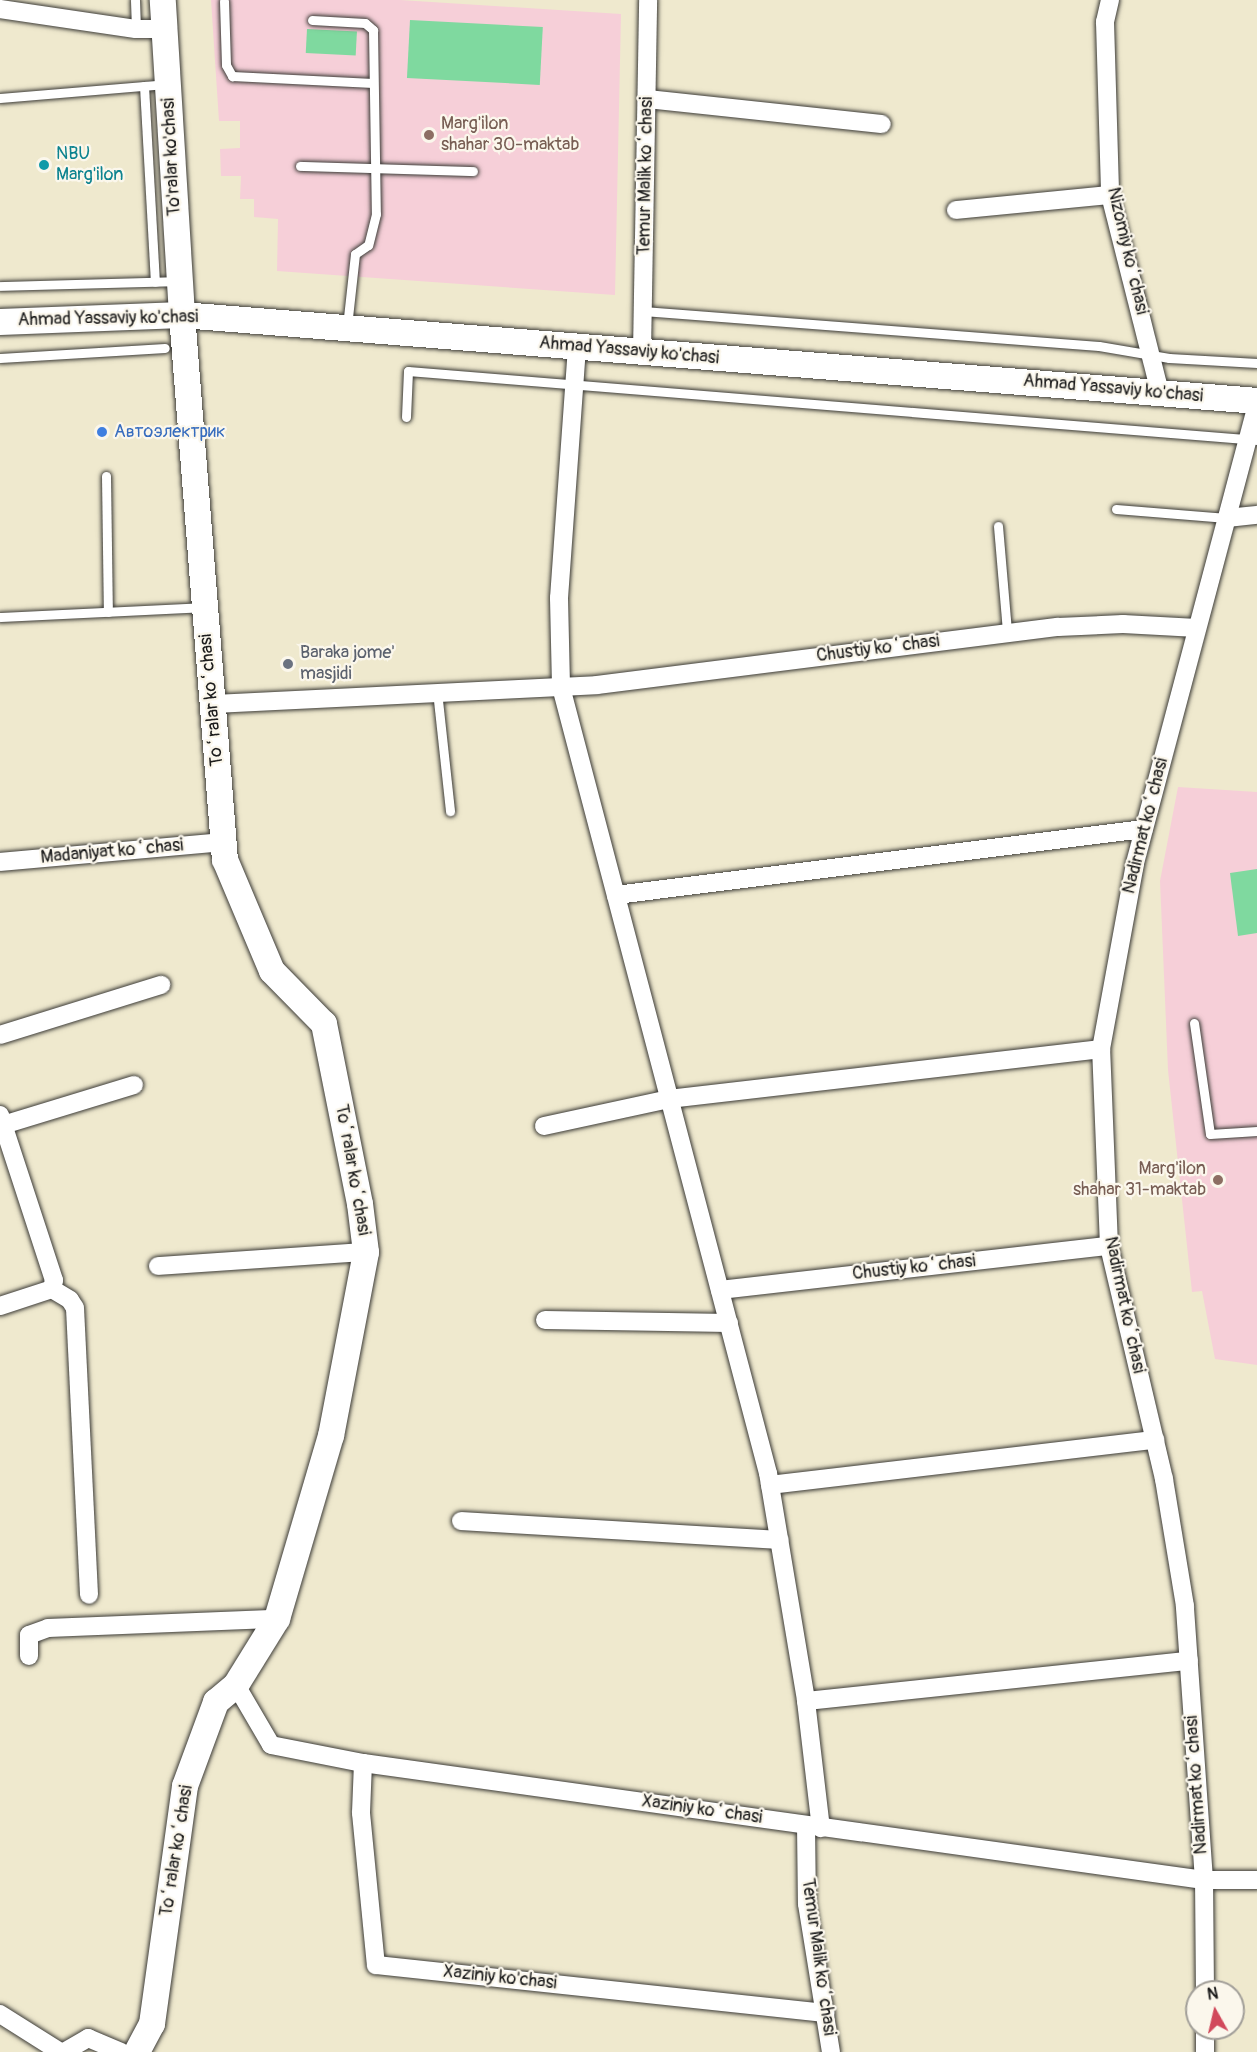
<!DOCTYPE html>
<html>
<head>
<meta charset="utf-8">
<style>
	body { margin:0 }
	#map { position:relative; width:1257px; height:2052px; overflow:hidden; background:#efe9ce; font-family:Pangolin,sans-serif }
	div>[style] { position:absolute }
	[style*='--x'] { left:calc(var(--x)*1px); top:calc(var(--y)*1px); width:calc(var(--w)*1px); rotate:calc(var(--a)*1deg) }
	.built>* { inset:0; background:#f6cfd8 }
	.green>* { inset:0; background:#7fd99f; transform-origin:0 0 }
	.roads { filter:drop-shadow(0 0 2px #3c3b37) drop-shadow(0 0 2px #3c3b37) }
	.lane>* { height:9px; margin:-4.5px; padding:0 4.5px; transform-origin:4.5px; border-radius:4.5px; background:#fff }
	.street>* { height:18px; margin:-9px; padding:0 9px; transform-origin:9px; border-radius:9px; background:#fff }
	.secondary>* { height:26px; margin:-13px; padding:0 13px; transform-origin:13px; border-radius:13px; background:#fff }
	.dots>* { width:16px; height:16px; translate:-50% -50%; box-sizing:border-box; border:3px solid #fbf7ec; border-radius:50% }
	span { translate:-50% -50%; white-space:nowrap; text-align:center; line-height:1.15; -webkit-text-stroke:4.5px #fbf7ec; paint-order:stroke }
	.education-label { font-size:18px; color:#785e54 }
	.left { translate:0 -50%; text-align:left }
	.right { translate:-100% -50%; text-align:right }
	.culture-label { font-size:18px; color:#0d838f }
	.street-label { font-size:18px; color:#1c1c1c }
	.shop-label { font-size:18px; color:#366cbe }
	.worship-label { font-size:18px; color:#5b616d }
	.north { position:absolute; left:1185px; top:1980px; width:60px; height:60px; box-sizing:border-box; background:#fbf7ec; border:2px solid #a29f99; border-radius:50%; rotate:352deg; font-size:16px; font-weight:700; line-height:24px; text-align:center; color:#1c1c1c }
	.north::after { content:''; display:block; margin:auto; width:21px; height:27px; background:#d1495b; clip-path:polygon(50% 0,100% 100%,50% 72%,0 100%) }
</style>
</head>
<body>
<div id="map">
	<div class="built">
		<div style="clip-path:polygon(211px 0,400px 0,621px 14px,615px 295px,277px 271px,278px 219px,254px 217px,254px 199px,240px 199px,241px 176px,221px 176px,220px 149px,240px 148px,240px 121px,219px 121px)"></div>
		<div style="clip-path:polygon(1178px 787px,1257px 792px,1257px 1365px,1215px 1359px,1202px 1291px,1192px 1292px,1168px 1070px,1160px 881px)"></div>
	</div>
	<div class="green">
		<div style="left:410px;top:20px;width:133px;height:58px;rotate:3deg"></div>
		<div style="left:307px;top:29px;width:50px;height:24px;rotate:3deg"></div>
		<div style="clip-path:polygon(1257px 869px,1257px 933px,1238px 936px,1230px 873px)"></div>
	</div>
	<div class="roads">
		<div class="lane">
			<div style="--x:135;--y:0;--w:29;--a:88"></div>
			<div style="--x:224;--y:1;--w:64;--a:88.2"></div>
			<div style="--x:226;--y:65;--w:13;--a:61"></div>
			<div style="--x:232;--y:76;--w:141;--a:2.8"></div>
			<div style="--x:312;--y:20;--w:53;--a:3.2"></div>
			<div style="--x:365;--y:23;--w:11;--a:41"></div>
			<div style="--x:373;--y:30;--w:184;--a:89.1"></div>
			<div style="--x:376;--y:214;--w:32;--a:104"></div>
			<div style="--x:368;--y:245;--w:16;--a:145"></div>
			<div style="--x:355;--y:254;--w:72;--a:96.3"></div>
			<div style="--x:144;--y:86;--w:196;--a:86.8"></div>
			<div style="--x:0;--y:98;--w:166;--a:-4.8"></div>
			<div style="--x:300;--y:166;--w:173;--a:1.7"></div>
			<div style="--x:0;--y:286;--w:177;--a:-1.6"></div>
			<div style="--x:643;--y:311;--w:457;--a:4.4"></div>
			<div style="--x:1099;--y:346;--w:71;--a:9.7"></div>
			<div style="--x:1169;--y:358;--w:88;--a:3.3"></div>
			<div style="--x:0;--y:358;--w:165;--a:-3.5"></div>
			<div style="--x:406;--y:417;--w:46;--a:-87.5"></div>
			<div style="--x:408;--y:371;--w:852;--a:4.65"></div>
			<div style="--x:106;--y:476;--w:136;--a:89.2"></div>
			<div style="--x:1116;--y:509;--w:111;--a:4.6"></div>
			<div style="--x:998;--y:526;--w:106;--a:85.1"></div>
			<div style="--x:0;--y:617;--w:202;--a:-2.8"></div>
			<div style="--x:437;--y:691;--w:121;--a:83.8"></div>
			<div style="--x:1194;--y:1023;--w:112;--a:81.8"></div>
			<div style="--x:1210;--y:1134;--w:47;--a:-3.7"></div>
		</div>
		<div class="street">
			<div style="--x:1110;--y:0;--w:23;--a:103"></div>
			<div style="--x:1105;--y:22;--w:173;--a:88.3"></div>
			<div style="--x:1110;--y:195;--w:204;--a:75.8"></div>
			<div style="--x:0;--y:9;--w:137;--a:8.4"></div>
			<div style="--x:136;--y:29;--w:28;--a:0"></div>
			<div style="--x:647;--y:99;--w:236;--a:6.1"></div>
			<div style="--x:956;--y:210;--w:155;--a:-5.6"></div>
			<div style="--x:577;--y:347;--w:252;--a:94.1"></div>
			<div style="--x:559;--y:598;--w:89;--a:88.7"></div>
			<div style="--x:561;--y:687;--w:813;--a:75.25"></div>
			<div style="--x:768;--y:1473;--w:231;--a:80.5"></div>
			<div style="--x:806;--y:1701;--w:128;--a:83.3"></div>
			<div style="--x:642;--y:352;--w:352;--a:-89"></div>
			<div style="--x:1227;--y:518;--w:30;--a:-6"></div>
			<div style="--x:213;--y:704;--w:384;--a:-2.8"></div>
			<div style="--x:597;--y:685;--w:465;--a:-7.2"></div>
			<div style="--x:1058;--y:627;--w:65;--a:-2.6"></div>
			<div style="--x:1123;--y:624;--w:74;--a:3.1"></div>
			<div style="--x:0;--y:862;--w:224;--a:-5.1"></div>
			<div style="--x:616;--y:895;--w:532;--a:-7.13"></div>
			<div style="--x:0;--y:1035;--w:169;--a:-17.3"></div>
			<div style="--x:0;--y:1115;--w:174;--a:71.9"></div>
			<div style="--x:54;--y:1280;--w:9;--a:103"></div>
			<div style="--x:52;--y:1289;--w:55;--a:161.9"></div>
			<div style="--x:3;--y:1125;--w:137;--a:-17"></div>
			<div style="--x:544;--y:1126;--w:128;--a:-12.2"></div>
			<div style="--x:669;--y:1099;--w:435;--a:-6.6"></div>
			<div style="--x:158;--y:1266;--w:208;--a:-3.9"></div>
			<div style="--x:52;--y:1289;--w:21;--a:31"></div>
			<div style="--x:70;--y:1300;--w:9;--a:58"></div>
			<div style="--x:75;--y:1308;--w:287;--a:87.2"></div>
			<div style="--x:720;--y:1290;--w:391;--a:-6.5"></div>
			<div style="--x:545;--y:1320;--w:184;--a:0.9"></div>
			<div style="--x:770;--y:1485;--w:388;--a:-6.7"></div>
			<div style="--x:461;--y:1521;--w:319;--a:3.4"></div>
			<div style="--x:29;--y:1656;--w:21;--a:-90"></div>
			<div style="--x:29;--y:1635;--w:20;--a:-20"></div>
			<div style="--x:48;--y:1628;--w:229;--a:-2.3"></div>
			<div style="--x:236;--y:1685;--w:69;--a:59.7"></div>
			<div style="--x:271;--y:1745;--w:94;--a:11.1"></div>
			<div style="--x:363;--y:1763;--w:849;--a:7.92"></div>
			<div style="--x:1204;--y:1880;--w:53;--a:0"></div>
			<div style="--x:806;--y:1701;--w:385;--a:-6"></div>
			<div style="--x:363;--y:1763;--w:50;--a:92.3"></div>
			<div style="--x:361;--y:1813;--w:153;--a:84.4"></div>
			<div style="--x:376;--y:1965;--w:452;--a:6.1"></div>
			<div style="--x:806;--y:1825;--w:79;--a:89.3"></div>
			<div style="--x:807;--y:1904;--w:150;--a:80.8"></div>
			<div style="--x:1205;--y:1992;--w:112;--a:-90.5"></div>
			<div style="--x:1204;--y:1880;--w:275;--a:-94"></div>
			<div style="--x:1185;--y:1606;--w:129;--a:-99.4"></div>
			<div style="--x:1164;--y:1479;--w:239;--a:-103.3"></div>
			<div style="--x:1109;--y:1246;--w:197;--a:-92.3"></div>
			<div style="--x:1101;--y:1049;--w:189;--a:-79.6"></div>
			<div style="--x:1135;--y:863;--w:476;--a:-75.1"></div>
			<div style="--x:0;--y:2014;--w:71;--a:32.3"></div>
			<div style="--x:1205;--y:2028;--w:24;--a:90"></div>
			<div style="--x:64;--y:2052;--w:28;--a:-30"></div>
			<div style="--x:88;--y:2038;--w:36;--a:23"></div>
		</div>
		<div class="secondary">
			<div style="--x:0;--y:322;--w:182;--a:-2.2"></div>
			<div style="--x:182;--y:315;--w:1078;--a:4.57"></div>
			<div style="--x:137;--y:2052;--w:32;--a:-62"></div>
			<div style="--x:152;--y:2024;--w:240;--a:-82.1"></div>
			<div style="--x:185;--y:1786;--w:90;--a:-69.7"></div>
			<div style="--x:216;--y:1702;--w:26;--a:-40"></div>
			<div style="--x:236;--y:1685;--w:78;--a:-58.2"></div>
			<div style="--x:277;--y:1619;--w:191;--a:-73.6"></div>
			<div style="--x:331;--y:1436;--w:187;--a:-79.2"></div>
			<div style="--x:366;--y:1252;--w:48;--a:-97.1"></div>
			<div style="--x:360;--y:1204;--w:184;--a:-101.3"></div>
			<div style="--x:324;--y:1024;--w:74;--a:-134.5"></div>
			<div style="--x:272;--y:971;--w:121;--a:-112.9"></div>
			<div style="--x:225;--y:860;--w:547;--a:-94.51"></div>
			<div style="--x:182;--y:315;--w:316;--a:-93.5"></div>
		</div>
	</div>
	<div class="dots">
		<div style="left:429px;top:135px;background:#8d6e63"></div>
		<div style="left:44px;top:165px;background:#0f9aa8"></div>
		<div style="left:102px;top:432px;background:#3f7fe0"></div>
		<div style="left:288px;top:664px;background:#6b7280"></div>
		<div style="left:1218px;top:1180px;background:#8d6e63"></div>
	</div>
	<div class="education-label">
		<span class="left" style="left:441px;top:135px">Marg'ilon<br>shahar 30-maktab</span>
		<span class="right" style="left:1206px;top:1180px">Marg'ilon<br>shahar 31-maktab</span>
	</div>
	<div class="culture-label">
		<span class="left" style="left:56px;top:165px">NBU<br>Marg'ilon</span>
	</div>
	<div class="street-label">
		<span style="left:172px;top:157px;rotate:-93deg">To'ralar ko'chasi</span>
		<span style="left:646px;top:176px;rotate:-89deg">Temur Malik koʻchasi</span>
		<span style="left:1127px;top:251px;rotate:77deg">Nizomiy koʻchasi</span>
		<span style="left:108px;top:319px;rotate:-1deg">Ahmad Yassaviy ko'chasi</span>
		<span style="left:629px;top:351px;rotate:5deg">Ahmad Yassaviy ko'chasi</span>
		<span style="left:1113px;top:389px;rotate:5deg">Ahmad Yassaviy ko'chasi</span>
		<span style="left:878px;top:649px;rotate:-7deg">Chustiy koʻchasi</span>
		<span style="left:212px;top:700px;rotate:-95deg">Toʻralar koʻchasi</span>
		<span style="left:1146px;top:826px;rotate:-76deg">Nadirmat koʻchasi</span>
		<span style="left:112px;top:852px;rotate:-5deg">Madaniyat koʻchasi</span>
		<span style="left:352px;top:1170px;rotate:80deg">Toʻralar koʻchasi</span>
		<span style="left:914px;top:1268px;rotate:-6deg">Chustiy koʻchasi</span>
		<span style="left:1124px;top:1305px;rotate:78deg">Nadirmat koʻchasi</span>
		<span style="left:1197px;top:1785px;rotate:-94deg">Nadirmat koʻchasi</span>
		<span style="left:702px;top:1810px;rotate:8deg">Xaziniy koʻchasi</span>
		<span style="left:177px;top:1851px;rotate:-81deg">Toʻralar koʻchasi</span>
		<span style="left:818px;top:1957px;rotate:82deg">Temur Malik koʻchasi</span>
		<span style="left:500px;top:1978px;rotate:6deg">Xaziniy ko'chasi</span>
	</div>
	<div class="shop-label">
		<span class="left" style="left:114px;top:432px">Автоэлектрик</span>
	</div>
	<div class="worship-label">
		<span class="left" style="left:300px;top:664px">Baraka jome'<br>masjidi</span>
	</div>
	<div class="north">N</div>
</div>
</body>
</html>
